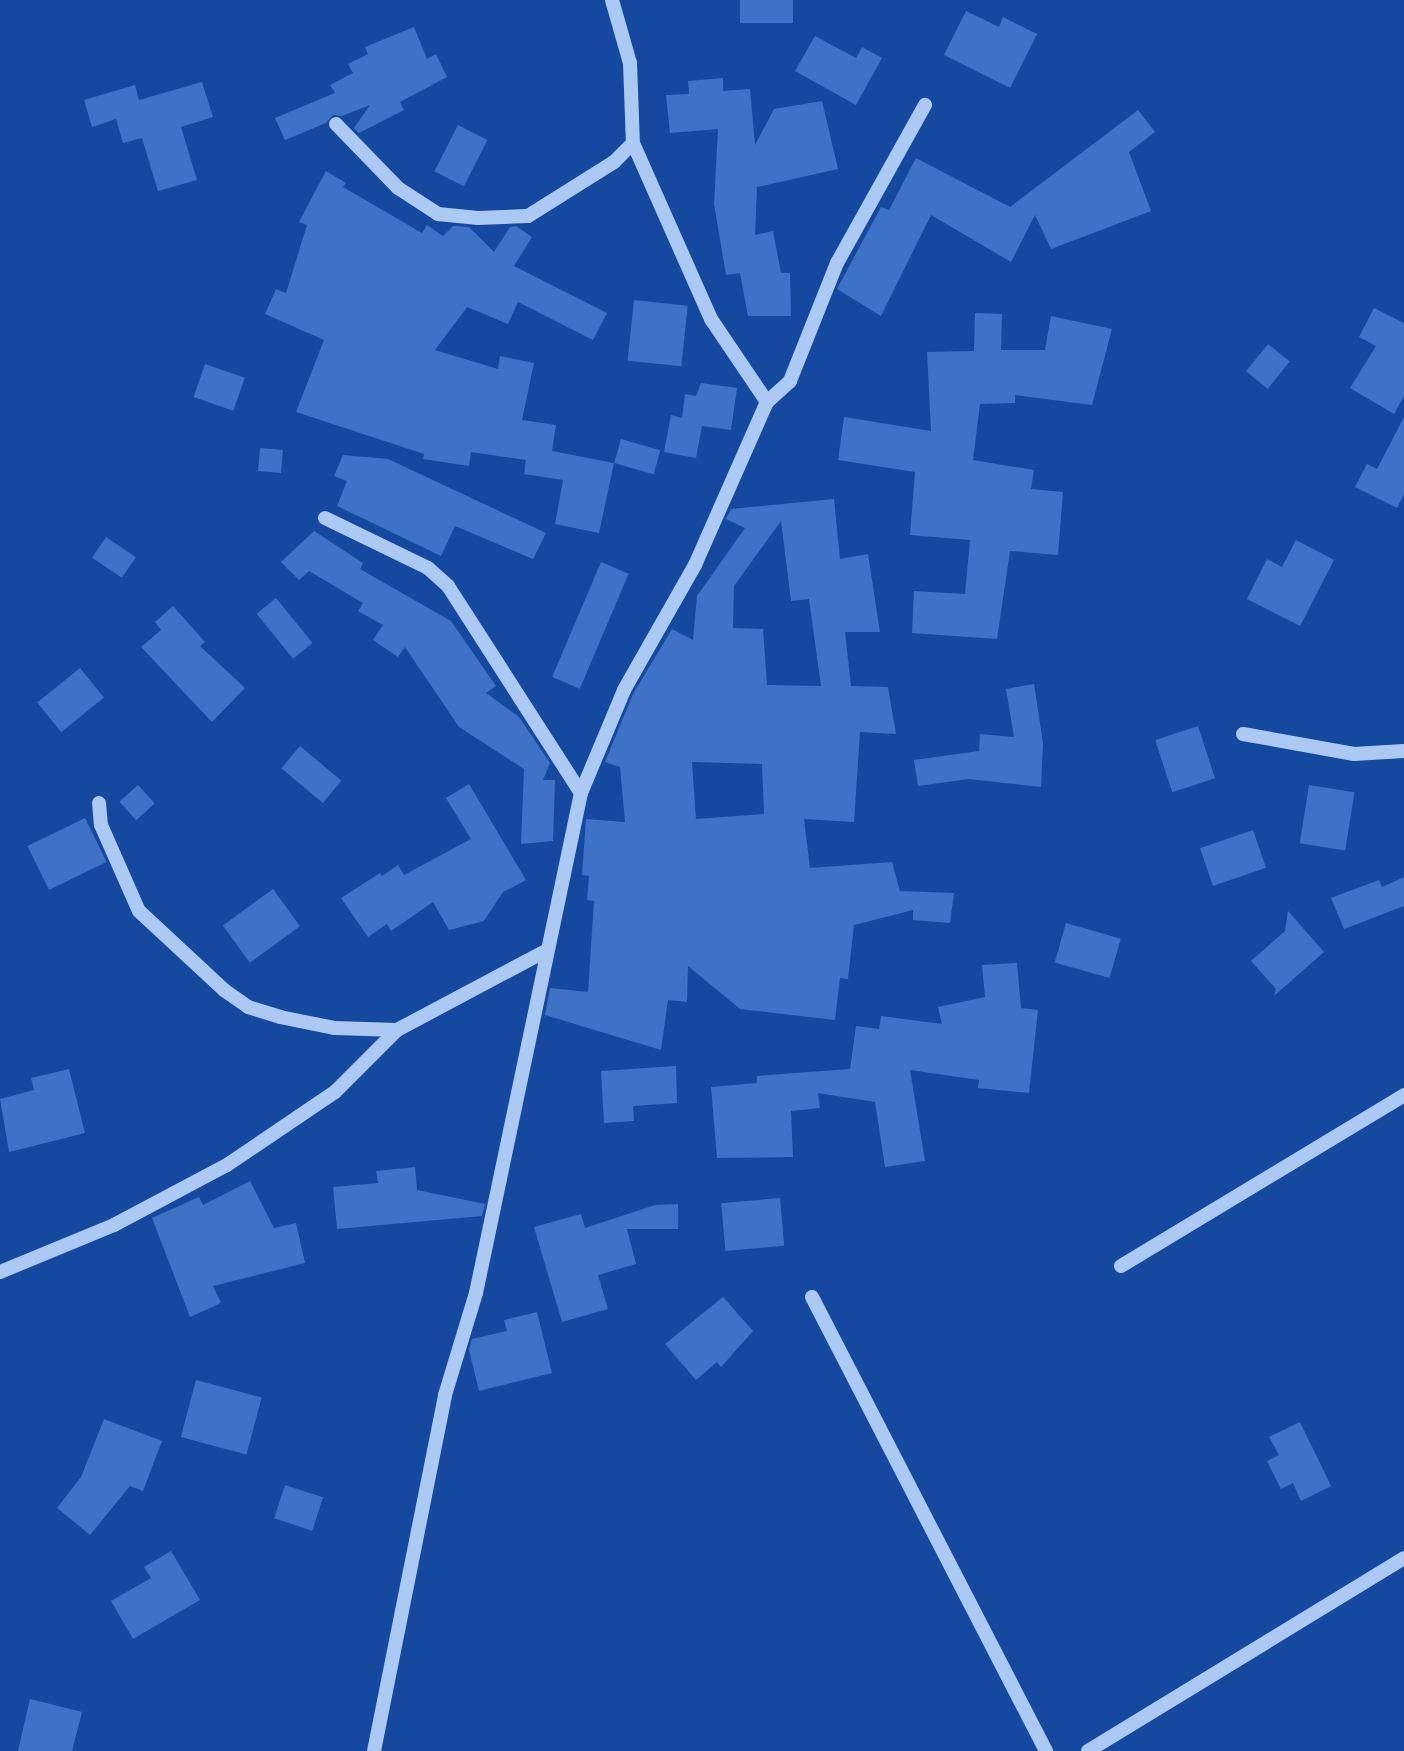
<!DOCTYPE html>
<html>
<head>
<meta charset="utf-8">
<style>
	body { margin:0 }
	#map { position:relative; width:1404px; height:1751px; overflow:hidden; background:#14499f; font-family:"Golos Text",sans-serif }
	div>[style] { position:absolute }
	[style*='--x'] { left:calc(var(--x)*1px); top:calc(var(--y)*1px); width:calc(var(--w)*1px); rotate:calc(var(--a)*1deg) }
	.building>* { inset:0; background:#3d72c6; transform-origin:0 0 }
	.minor>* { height:14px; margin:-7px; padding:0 7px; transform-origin:7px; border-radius:7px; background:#acc9f4 }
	span { translate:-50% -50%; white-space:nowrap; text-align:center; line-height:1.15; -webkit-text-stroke:7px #14499f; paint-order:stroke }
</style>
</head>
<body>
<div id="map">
	<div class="building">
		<div style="left:740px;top:0;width:53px;height:23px"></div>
		<div style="clip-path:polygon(966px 11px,999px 27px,1003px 17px,1037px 34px,1010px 88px,944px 55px)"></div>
		<div style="clip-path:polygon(414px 27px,427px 59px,436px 54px,447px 77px,400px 102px,404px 110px,359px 133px,354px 128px,370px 105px,342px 116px,333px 115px,326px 123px,285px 140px,275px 118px,335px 93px,330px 85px,353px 73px,348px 64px,368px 54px,365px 47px)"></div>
		<div style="clip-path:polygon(815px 36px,856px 58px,862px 47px,882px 58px,856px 105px,795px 71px)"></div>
		<div style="clip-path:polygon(723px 78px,723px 91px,750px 89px,755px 145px,774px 109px,822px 101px,838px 169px,757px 187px,755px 235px,773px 231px,781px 273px,790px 273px,791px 316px,748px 316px,740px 273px,726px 275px,714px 204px,718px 129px,670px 133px,666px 95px,689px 94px,688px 81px)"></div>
		<div style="clip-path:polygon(202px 82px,213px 117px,181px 127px,197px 180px,158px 191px,142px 138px,123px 143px,116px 119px,92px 127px,84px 100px,135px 85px,139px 100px)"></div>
		<div style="clip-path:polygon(1138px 110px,1155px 132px,1129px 152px,1151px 211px,1051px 249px,1035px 215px,1011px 262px,931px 215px,881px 316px,837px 289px,881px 207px,889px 210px,916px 158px,1010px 207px)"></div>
		<div style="left:458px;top:125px;width:33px;height:52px;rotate:27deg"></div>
		<div style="clip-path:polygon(326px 171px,346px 183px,343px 187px,422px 233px,427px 225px,443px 236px,453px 226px,469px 227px,494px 252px,510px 227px,516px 226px,532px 237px,514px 266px,607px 313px,593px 340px,518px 302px,508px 324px,467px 307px,435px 350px,498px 369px,500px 356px,534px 363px,522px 420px,556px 425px,552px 451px,614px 463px,599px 533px,555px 524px,563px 480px,524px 474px,526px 460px,471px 452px,469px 466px,423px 459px,424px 454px,296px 412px,324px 340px,265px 314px,276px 289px,286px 293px,307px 225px,299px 222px)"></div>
		<div style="left:634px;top:300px;width:54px;height:61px;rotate:6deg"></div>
		<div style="clip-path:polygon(1374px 308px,1404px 323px,1404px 396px,1394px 414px,1350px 388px,1376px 346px,1359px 337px)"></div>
		<div style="clip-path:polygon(975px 313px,1002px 314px,1001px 350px,1045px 350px,1051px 316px,1112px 329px,1092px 405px,1015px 395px,1015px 403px,980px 404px,973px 460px,1034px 470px,1031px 489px,1063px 492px,1058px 555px,1010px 551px,997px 639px,912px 633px,914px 591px,965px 594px,970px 540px,910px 535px,915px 472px,838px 460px,844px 417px,931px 431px,927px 352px,974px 351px)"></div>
		<div style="left:1268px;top:344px;width:28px;height:35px;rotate:39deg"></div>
		<div style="left:205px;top:364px;width:42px;height:35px;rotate:19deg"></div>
		<div style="clip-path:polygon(701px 383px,737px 388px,731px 430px,702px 426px,696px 458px,664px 452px,671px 415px,682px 418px,685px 394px,696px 396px)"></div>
		<div style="clip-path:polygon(1404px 417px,1404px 494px,1397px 508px,1355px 487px,1367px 464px,1377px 469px)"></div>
		<div style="left:621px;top:439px;width:41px;height:25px;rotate:16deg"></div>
		<div style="left:260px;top:448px;width:23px;height:23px;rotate:5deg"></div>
		<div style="clip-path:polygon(343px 455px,388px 459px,546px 533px,533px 559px,455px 526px,441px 556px,337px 506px,347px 481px,334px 476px)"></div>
		<div style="clip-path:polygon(evenodd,834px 499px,840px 559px,868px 554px,880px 632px,845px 632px,851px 686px,888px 687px,896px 734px,860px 732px,854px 822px,804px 819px,810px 868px,892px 862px,900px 891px,954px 893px,950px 923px,913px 920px,913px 910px,854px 925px,848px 979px,840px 978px,835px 1020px,740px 1009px,688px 966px,687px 1002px,668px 1000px,661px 1050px,545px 1015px,550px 988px,588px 992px,594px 901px,587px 900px,589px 876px,582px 875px,586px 819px,625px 822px,620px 767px,605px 762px,633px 694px,672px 629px,693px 640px,697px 596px,745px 528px,726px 519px,731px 509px,834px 499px,781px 521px,791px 601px,809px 599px,821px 686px,767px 685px,763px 629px,733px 628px,734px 586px,781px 521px,834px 499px,692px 762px,762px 764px,764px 814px,696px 819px,692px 762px)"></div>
		<div style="clip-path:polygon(314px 531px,363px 563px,360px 569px,451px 621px,496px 686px,486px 693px,519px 717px,550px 763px,543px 780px,555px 780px,553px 841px,521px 844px,524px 769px,459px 727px,405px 647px,398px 657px,373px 640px,383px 625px,358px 611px,363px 603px,309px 571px,299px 580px,281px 562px)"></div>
		<div style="left:106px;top:537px;width:36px;height:25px;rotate:34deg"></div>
		<div style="clip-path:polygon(1296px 540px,1334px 560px,1300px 626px,1247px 599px,1267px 559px,1282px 567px)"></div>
		<div style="left:601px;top:562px;width:30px;height:125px;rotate:23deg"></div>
		<div style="left:276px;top:598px;width:58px;height:25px;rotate:51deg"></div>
		<div style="clip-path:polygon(173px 606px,205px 642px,200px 646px,245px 688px,212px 722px,141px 647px,161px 630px,155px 622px)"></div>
		<div style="left:80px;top:668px;width:38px;height:55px;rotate:51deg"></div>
		<div style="clip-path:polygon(1034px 684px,1043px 743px,1041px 787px,969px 779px,918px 786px,914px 760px,979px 751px,980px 734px,1014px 737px,1006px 689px)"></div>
		<div style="left:1198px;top:726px;width:55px;height:45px;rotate:72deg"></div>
		<div style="left:300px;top:746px;width:54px;height:29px;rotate:40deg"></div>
		<div style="clip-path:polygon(469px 784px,526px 880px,503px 892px,484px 921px,449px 930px,433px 902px,391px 931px,387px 924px,368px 937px,341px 898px,380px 873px,382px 876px,398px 865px,404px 875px,471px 839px,446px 798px)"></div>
		<div style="left:138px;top:785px;width:25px;height:25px;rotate:48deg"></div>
		<div style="left:1309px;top:785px;width:46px;height:59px;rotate:9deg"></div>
		<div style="left:85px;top:818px;width:49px;height:64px;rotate:64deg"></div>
		<div style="left:1253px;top:830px;width:40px;height:56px;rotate:71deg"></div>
		<div style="clip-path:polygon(1404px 877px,1404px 906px,1344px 929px,1331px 898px,1379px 880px,1382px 887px)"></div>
		<div style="left:273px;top:889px;width:46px;height:62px;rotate:54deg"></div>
		<div style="clip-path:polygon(1288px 911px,1324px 952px,1274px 996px,1276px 989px,1251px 961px,1285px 931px)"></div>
		<div style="left:1066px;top:923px;width:57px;height:41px;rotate:16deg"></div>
		<div style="clip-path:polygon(1017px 963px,1021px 1008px,1038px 1010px,1029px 1093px,978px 1088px,979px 1080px,910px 1070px,925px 1161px,885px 1167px,875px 1102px,818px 1093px,820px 1108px,791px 1111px,793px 1157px,717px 1158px,711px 1087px,757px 1083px,757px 1076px,850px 1069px,856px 1026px,879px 1029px,881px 1016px,942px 1024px,938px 1007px,985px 997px,982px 965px)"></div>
		<div style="clip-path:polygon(676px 1066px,677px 1103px,633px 1106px,634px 1121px,604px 1123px,601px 1071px)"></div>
		<div style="clip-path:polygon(69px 1069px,85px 1133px,9px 1152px,0 1099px,34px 1090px,31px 1078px)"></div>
		<div style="clip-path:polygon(415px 1167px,417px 1190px,485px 1204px,482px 1216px,337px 1229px,333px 1187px,378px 1183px,376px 1171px)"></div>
		<div style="clip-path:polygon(250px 1181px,274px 1228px,296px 1223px,305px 1263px,213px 1286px,221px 1303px,190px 1317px,152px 1218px,199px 1197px,203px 1205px)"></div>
		<div style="left:780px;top:1198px;width:48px;height:59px;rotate:85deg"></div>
		<div style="clip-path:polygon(678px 1204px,678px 1229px,627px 1229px,636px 1264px,598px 1275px,608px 1309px,562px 1322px,534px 1227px,581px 1214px,585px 1228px,655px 1205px)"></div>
		<div style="clip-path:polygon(723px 1297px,753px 1331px,721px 1367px,717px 1362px,696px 1380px,665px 1344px)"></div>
		<div style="clip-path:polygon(537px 1312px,552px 1373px,479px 1391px,469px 1350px,472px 1339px,507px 1331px,504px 1320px)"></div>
		<div style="left:196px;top:1380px;width:68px;height:59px;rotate:15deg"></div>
		<div style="clip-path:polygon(104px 1419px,162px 1441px,143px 1491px,130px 1486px,90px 1535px,57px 1508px,81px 1477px)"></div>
		<div style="clip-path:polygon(1300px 1422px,1331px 1486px,1301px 1501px,1293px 1483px,1281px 1489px,1267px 1461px,1279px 1455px,1269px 1437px)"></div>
		<div style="left:285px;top:1485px;width:40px;height:35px;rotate:18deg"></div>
		<div style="clip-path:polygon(171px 1551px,200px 1600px,133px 1639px,111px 1601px,151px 1578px,144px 1567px)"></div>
		<div style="clip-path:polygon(30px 1699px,82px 1712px,72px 1751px,18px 1751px)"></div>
	</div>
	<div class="minor">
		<div style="--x:612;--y:0;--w:66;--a:74.1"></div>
		<div style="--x:630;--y:63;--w:80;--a:87.9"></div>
		<div style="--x:633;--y:143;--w:193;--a:66.1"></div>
		<div style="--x:711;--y:319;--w:100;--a:56"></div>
		<div style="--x:336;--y:124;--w:89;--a:45.9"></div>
		<div style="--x:398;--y:188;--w:48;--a:33"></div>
		<div style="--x:438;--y:214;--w:40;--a:5.7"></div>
		<div style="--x:478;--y:218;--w:50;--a:-2.3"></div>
		<div style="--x:528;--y:216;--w:102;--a:-32.1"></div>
		<div style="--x:614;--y:162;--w:27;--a:-45"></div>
		<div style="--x:325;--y:518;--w:114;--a:25.9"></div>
		<div style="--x:428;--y:568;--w:27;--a:42"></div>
		<div style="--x:448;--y:586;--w:246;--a:57.3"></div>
		<div style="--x:1243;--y:734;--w:113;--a:10.2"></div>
		<div style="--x:1354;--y:754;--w:50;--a:-3.4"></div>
		<div style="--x:99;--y:803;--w:22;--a:85"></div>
		<div style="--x:101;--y:825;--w:94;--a:66.2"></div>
		<div style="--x:139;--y:911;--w:116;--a:42.9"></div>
		<div style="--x:224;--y:990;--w:29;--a:35"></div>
		<div style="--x:248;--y:1007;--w:34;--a:17"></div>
		<div style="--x:280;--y:1017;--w:55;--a:11.5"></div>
		<div style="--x:334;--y:1028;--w:63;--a:1.8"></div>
		<div style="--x:1121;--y:1266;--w:331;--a:-31.1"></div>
		<div style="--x:0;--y:1272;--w:123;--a:-22.4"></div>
		<div style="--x:114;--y:1225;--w:128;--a:-28"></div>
		<div style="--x:227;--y:1165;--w:130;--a:-34.1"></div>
		<div style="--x:335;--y:1092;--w:88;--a:-45"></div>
		<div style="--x:397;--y:1030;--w:166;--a:-28"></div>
		<div style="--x:812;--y:1297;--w:511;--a:62.73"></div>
		<div style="--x:374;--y:1751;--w:363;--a:-78.7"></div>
		<div style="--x:445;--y:1395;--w:107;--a:-73.1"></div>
		<div style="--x:476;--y:1293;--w:511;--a:-78.14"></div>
		<div style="--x:581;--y:793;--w:112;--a:-67.3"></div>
		<div style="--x:624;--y:690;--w:144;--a:-60.4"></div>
		<div style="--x:695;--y:565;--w:178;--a:-66.2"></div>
		<div style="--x:767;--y:402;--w:31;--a:-42"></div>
		<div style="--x:790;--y:381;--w:127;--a:-68.3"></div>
		<div style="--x:837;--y:263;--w:181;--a:-60.9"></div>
		<div style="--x:1088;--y:1751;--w:370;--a:-31.4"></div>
	</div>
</div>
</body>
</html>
